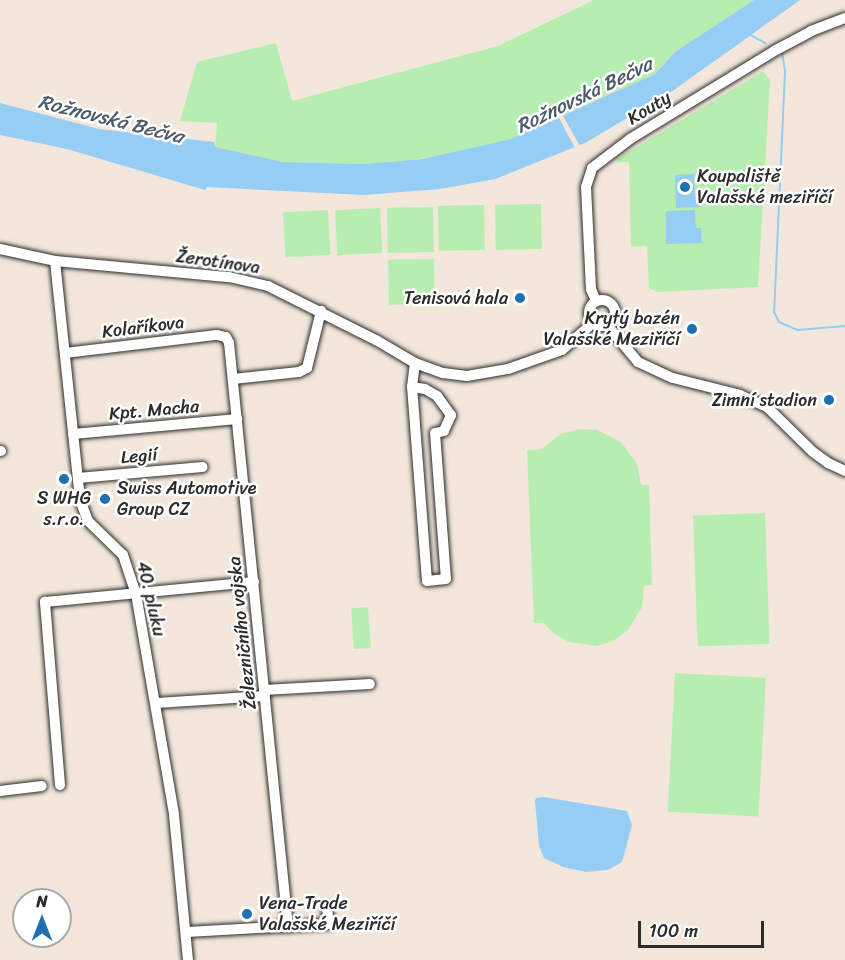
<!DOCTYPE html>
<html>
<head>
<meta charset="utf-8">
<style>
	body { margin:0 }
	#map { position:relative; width:845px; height:960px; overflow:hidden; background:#f3e7db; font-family:Sriracha,sans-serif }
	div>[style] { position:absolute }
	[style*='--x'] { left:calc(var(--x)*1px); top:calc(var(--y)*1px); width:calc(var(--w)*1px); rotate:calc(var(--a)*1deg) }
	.green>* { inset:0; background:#b6eeb2; transform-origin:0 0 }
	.water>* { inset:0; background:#96cdf5 }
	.pier>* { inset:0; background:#f3e7db }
	.stream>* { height:2px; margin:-1px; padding:0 1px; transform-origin:1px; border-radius:1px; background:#96cdf5 }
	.roads { filter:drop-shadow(0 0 2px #2b2b2b) drop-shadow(0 0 2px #2b2b2b) }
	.minor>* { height:10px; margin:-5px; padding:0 5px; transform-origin:5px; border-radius:5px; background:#fff }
	.minor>.ring { margin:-5px; padding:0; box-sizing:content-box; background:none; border:10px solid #fff; border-radius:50% }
	.dots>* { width:16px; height:16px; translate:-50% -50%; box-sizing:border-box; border:3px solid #fff; border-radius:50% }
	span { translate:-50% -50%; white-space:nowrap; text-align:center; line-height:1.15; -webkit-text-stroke:5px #fff; paint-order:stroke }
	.street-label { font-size:18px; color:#2b2b2b }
	.poi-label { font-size:18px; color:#2b2b2b }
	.left { translate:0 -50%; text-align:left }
	.right { translate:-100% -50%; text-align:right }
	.water-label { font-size:20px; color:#4b5c68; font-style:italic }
	.north { position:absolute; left:12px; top:888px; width:60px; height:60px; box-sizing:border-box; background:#fff; border:2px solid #aaa; border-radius:50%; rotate:0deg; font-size:16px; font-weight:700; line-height:24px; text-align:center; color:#2b2b2b }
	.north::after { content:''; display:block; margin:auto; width:21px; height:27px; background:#1f6fb2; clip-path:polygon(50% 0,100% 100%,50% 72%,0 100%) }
	.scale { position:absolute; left:638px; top:921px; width:126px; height:27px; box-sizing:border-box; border:3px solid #2b2b2b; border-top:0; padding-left:8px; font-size:18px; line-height:21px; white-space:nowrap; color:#2b2b2b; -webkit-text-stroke:4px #fff; paint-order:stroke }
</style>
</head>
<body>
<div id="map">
	<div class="green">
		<div style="clip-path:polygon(594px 0,754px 0,675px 52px,655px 74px,511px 139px,474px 150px,420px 159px,363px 164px,283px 162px,215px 147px,217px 123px,180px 121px,197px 62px,276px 43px,292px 101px,498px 46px)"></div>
		<div style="clip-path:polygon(763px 71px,770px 80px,758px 287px,658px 292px,649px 288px,647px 246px,631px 247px,629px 162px,617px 162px,617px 159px)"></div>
		<div style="left:541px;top:204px;width:45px;height:46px;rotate:89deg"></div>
		<div style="left:484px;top:205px;width:45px;height:46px;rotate:89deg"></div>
		<div style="left:433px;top:207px;width:45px;height:46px;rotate:89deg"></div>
		<div style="left:380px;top:208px;width:45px;height:45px;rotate:87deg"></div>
		<div style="left:328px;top:210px;width:45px;height:45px;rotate:87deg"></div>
		<div style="left:434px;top:259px;width:45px;height:46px;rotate:89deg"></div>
		<div style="clip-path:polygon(578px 429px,597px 430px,621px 442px,637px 464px,641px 485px,649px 485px,652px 585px,644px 586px,642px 607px,628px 630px,613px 641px,596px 646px,569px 642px,553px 633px,544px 623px,534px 623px,527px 450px,542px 449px,561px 434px)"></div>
		<div style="left:765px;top:513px;width:131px;height:72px;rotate:88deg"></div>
		<div style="left:368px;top:607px;width:41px;height:17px;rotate:86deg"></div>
		<div style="left:675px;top:673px;width:91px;height:139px;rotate:3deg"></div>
	</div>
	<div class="water">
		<div style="clip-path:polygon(754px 0,800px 0,671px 92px,585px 143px,495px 179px,440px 189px,364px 195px,207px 187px,205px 190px,67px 149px,0 135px,0 103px,99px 129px,214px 142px,215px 147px,283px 162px,363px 164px,423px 159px,511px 139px,655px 74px,675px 52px)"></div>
		<div style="clip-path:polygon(694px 174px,695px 200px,700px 200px,701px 207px,676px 208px,675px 175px)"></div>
		<div style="clip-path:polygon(695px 210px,696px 228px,701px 228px,702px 243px,666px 244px,666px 211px)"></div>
		<div style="clip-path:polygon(543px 797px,627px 811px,632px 825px,622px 862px,608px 870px,586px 872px,563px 867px,544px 858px,539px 846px,535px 801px,536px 798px)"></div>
	</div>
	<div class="pier">
		<div style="clip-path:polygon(562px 114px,581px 148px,576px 150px,558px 116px)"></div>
	</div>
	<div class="stream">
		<div style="--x:747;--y:33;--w:21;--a:29"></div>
		<div style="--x:782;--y:52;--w:20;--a:81"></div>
		<div style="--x:785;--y:72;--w:240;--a:92.6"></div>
		<div style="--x:774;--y:312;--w:11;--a:63"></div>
		<div style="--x:779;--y:322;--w:21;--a:23"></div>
		<div style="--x:798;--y:330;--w:47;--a:-4.9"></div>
	</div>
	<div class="roads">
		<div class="minor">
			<div style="--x:0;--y:249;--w:56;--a:12.3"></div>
			<div style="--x:55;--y:261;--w:175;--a:5.3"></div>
			<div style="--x:229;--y:277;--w:40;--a:13"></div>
			<div style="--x:268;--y:286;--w:121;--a:26.6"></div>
			<div style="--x:376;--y:340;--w:45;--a:30.5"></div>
			<div style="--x:415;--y:363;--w:30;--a:20"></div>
			<div style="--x:443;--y:373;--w:24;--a:7"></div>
			<div style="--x:467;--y:376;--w:42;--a:-9.7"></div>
			<div style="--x:508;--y:369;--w:57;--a:-19.4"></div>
			<div style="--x:562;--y:350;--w:41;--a:-41.1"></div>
			<div style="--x:55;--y:261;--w:240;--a:84"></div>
			<div style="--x:80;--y:500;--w:22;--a:69"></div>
			<div style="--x:88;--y:521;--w:49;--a:44.2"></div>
			<div style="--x:123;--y:555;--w:41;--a:71.6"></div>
			<div style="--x:136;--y:594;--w:224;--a:80.2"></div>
			<div style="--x:174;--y:815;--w:146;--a:84.5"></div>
			<div class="ring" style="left:589px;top:300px;width:16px;height:16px"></div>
			<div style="--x:596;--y:301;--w:13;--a:-113"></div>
			<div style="--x:591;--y:289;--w:102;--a:-92.8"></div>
			<div style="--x:586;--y:187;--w:20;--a:-72"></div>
			<div style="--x:592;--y:168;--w:48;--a:-37.3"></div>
			<div style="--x:630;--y:139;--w:171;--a:-31.4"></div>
			<div style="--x:776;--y:50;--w:40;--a:-28"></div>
			<div style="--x:811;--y:31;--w:36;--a:-21"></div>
			<div style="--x:607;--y:325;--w:48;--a:50"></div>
			<div style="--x:638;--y:362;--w:38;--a:25"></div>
			<div style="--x:673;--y:378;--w:69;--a:14.2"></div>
			<div style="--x:740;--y:395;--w:30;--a:24"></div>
			<div style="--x:767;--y:407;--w:64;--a:44.4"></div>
			<div style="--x:813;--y:452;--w:19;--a:36"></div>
			<div style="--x:828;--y:463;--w:19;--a:25"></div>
			<div style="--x:65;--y:353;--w:153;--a:-6.8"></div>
			<div style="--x:217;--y:335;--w:9;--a:13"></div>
			<div style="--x:226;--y:337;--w:7;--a:63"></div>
			<div style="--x:229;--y:343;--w:587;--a:84.23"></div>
			<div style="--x:233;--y:379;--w:66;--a:-6.1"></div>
			<div style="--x:299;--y:372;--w:9;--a:-27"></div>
			<div style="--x:307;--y:368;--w:59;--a:-76.2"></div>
			<div style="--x:412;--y:387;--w:13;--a:9"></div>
			<div style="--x:425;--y:389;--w:14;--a:30"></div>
			<div style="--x:437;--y:396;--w:24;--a:54"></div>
			<div style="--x:451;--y:415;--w:17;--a:114"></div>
			<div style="--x:444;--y:431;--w:9;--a:167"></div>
			<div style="--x:435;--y:433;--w:146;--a:85.7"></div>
			<div style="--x:446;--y:579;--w:19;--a:174"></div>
			<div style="--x:427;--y:581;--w:195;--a:-94.4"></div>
			<div style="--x:412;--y:387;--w:24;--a:-83"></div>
			<div style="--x:73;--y:434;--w:165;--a:-5.2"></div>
			<div style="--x:0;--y:451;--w:1;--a:0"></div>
			<div style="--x:78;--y:478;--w:125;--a:-5"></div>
			<div style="--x:264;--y:690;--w:106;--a:-3.2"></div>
			<div style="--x:157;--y:703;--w:108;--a:-3.7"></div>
			<div style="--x:60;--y:785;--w:184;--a:-94.7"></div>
			<div style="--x:45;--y:602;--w:210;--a:-5.5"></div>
			<div style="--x:0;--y:791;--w:42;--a:-6.8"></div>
			<div style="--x:187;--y:932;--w:142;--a:-3.2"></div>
			<div style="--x:329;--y:924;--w:17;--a:-97"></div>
		</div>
	</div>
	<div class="dots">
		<div style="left:685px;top:187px;background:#1f6fb2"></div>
		<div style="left:520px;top:298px;background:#1f6fb2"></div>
		<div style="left:692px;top:329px;background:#1f6fb2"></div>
		<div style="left:829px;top:400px;background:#1f6fb2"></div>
		<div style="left:64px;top:479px;background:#1f6fb2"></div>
		<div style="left:105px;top:499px;background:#1f6fb2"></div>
		<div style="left:247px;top:914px;background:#1f6fb2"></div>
	</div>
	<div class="street-label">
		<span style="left:649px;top:108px;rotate:-31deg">Kouty</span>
		<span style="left:218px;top:262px;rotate:8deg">Žerotínova</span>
		<span style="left:143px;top:327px;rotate:-7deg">Kolaříkova</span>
		<span style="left:154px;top:410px;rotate:-5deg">Kpt. Macha</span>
		<span style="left:139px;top:456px;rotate:-5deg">Legií</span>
		<span style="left:151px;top:599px;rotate:77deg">40. pluku</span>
		<span style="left:242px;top:633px;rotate:-96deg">Železničního vojska</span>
	</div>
	<div class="poi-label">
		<span class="left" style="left:697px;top:187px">Koupaliště<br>Valašské meziříčí</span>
		<span class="right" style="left:508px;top:298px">Tenisová hala</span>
		<span class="right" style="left:680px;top:329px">Krytý bazén<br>Valašské Meziříčí</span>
		<span class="right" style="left:817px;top:400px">Zimní stadion</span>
		<span class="left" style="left:117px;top:499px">Swiss Automotive<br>Group CZ</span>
		<span style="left:64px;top:509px">S WHG<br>s.r.o.</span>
		<span class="left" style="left:259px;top:914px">Vena-Trade<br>Valašské Meziříčí</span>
	</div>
	<div class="water-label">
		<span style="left:584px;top:95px;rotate:-26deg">Rožnovská Bečva</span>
		<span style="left:111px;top:119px;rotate:14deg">Rožnovská Bečva</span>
	</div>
	<div class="north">N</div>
	<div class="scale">100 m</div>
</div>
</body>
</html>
